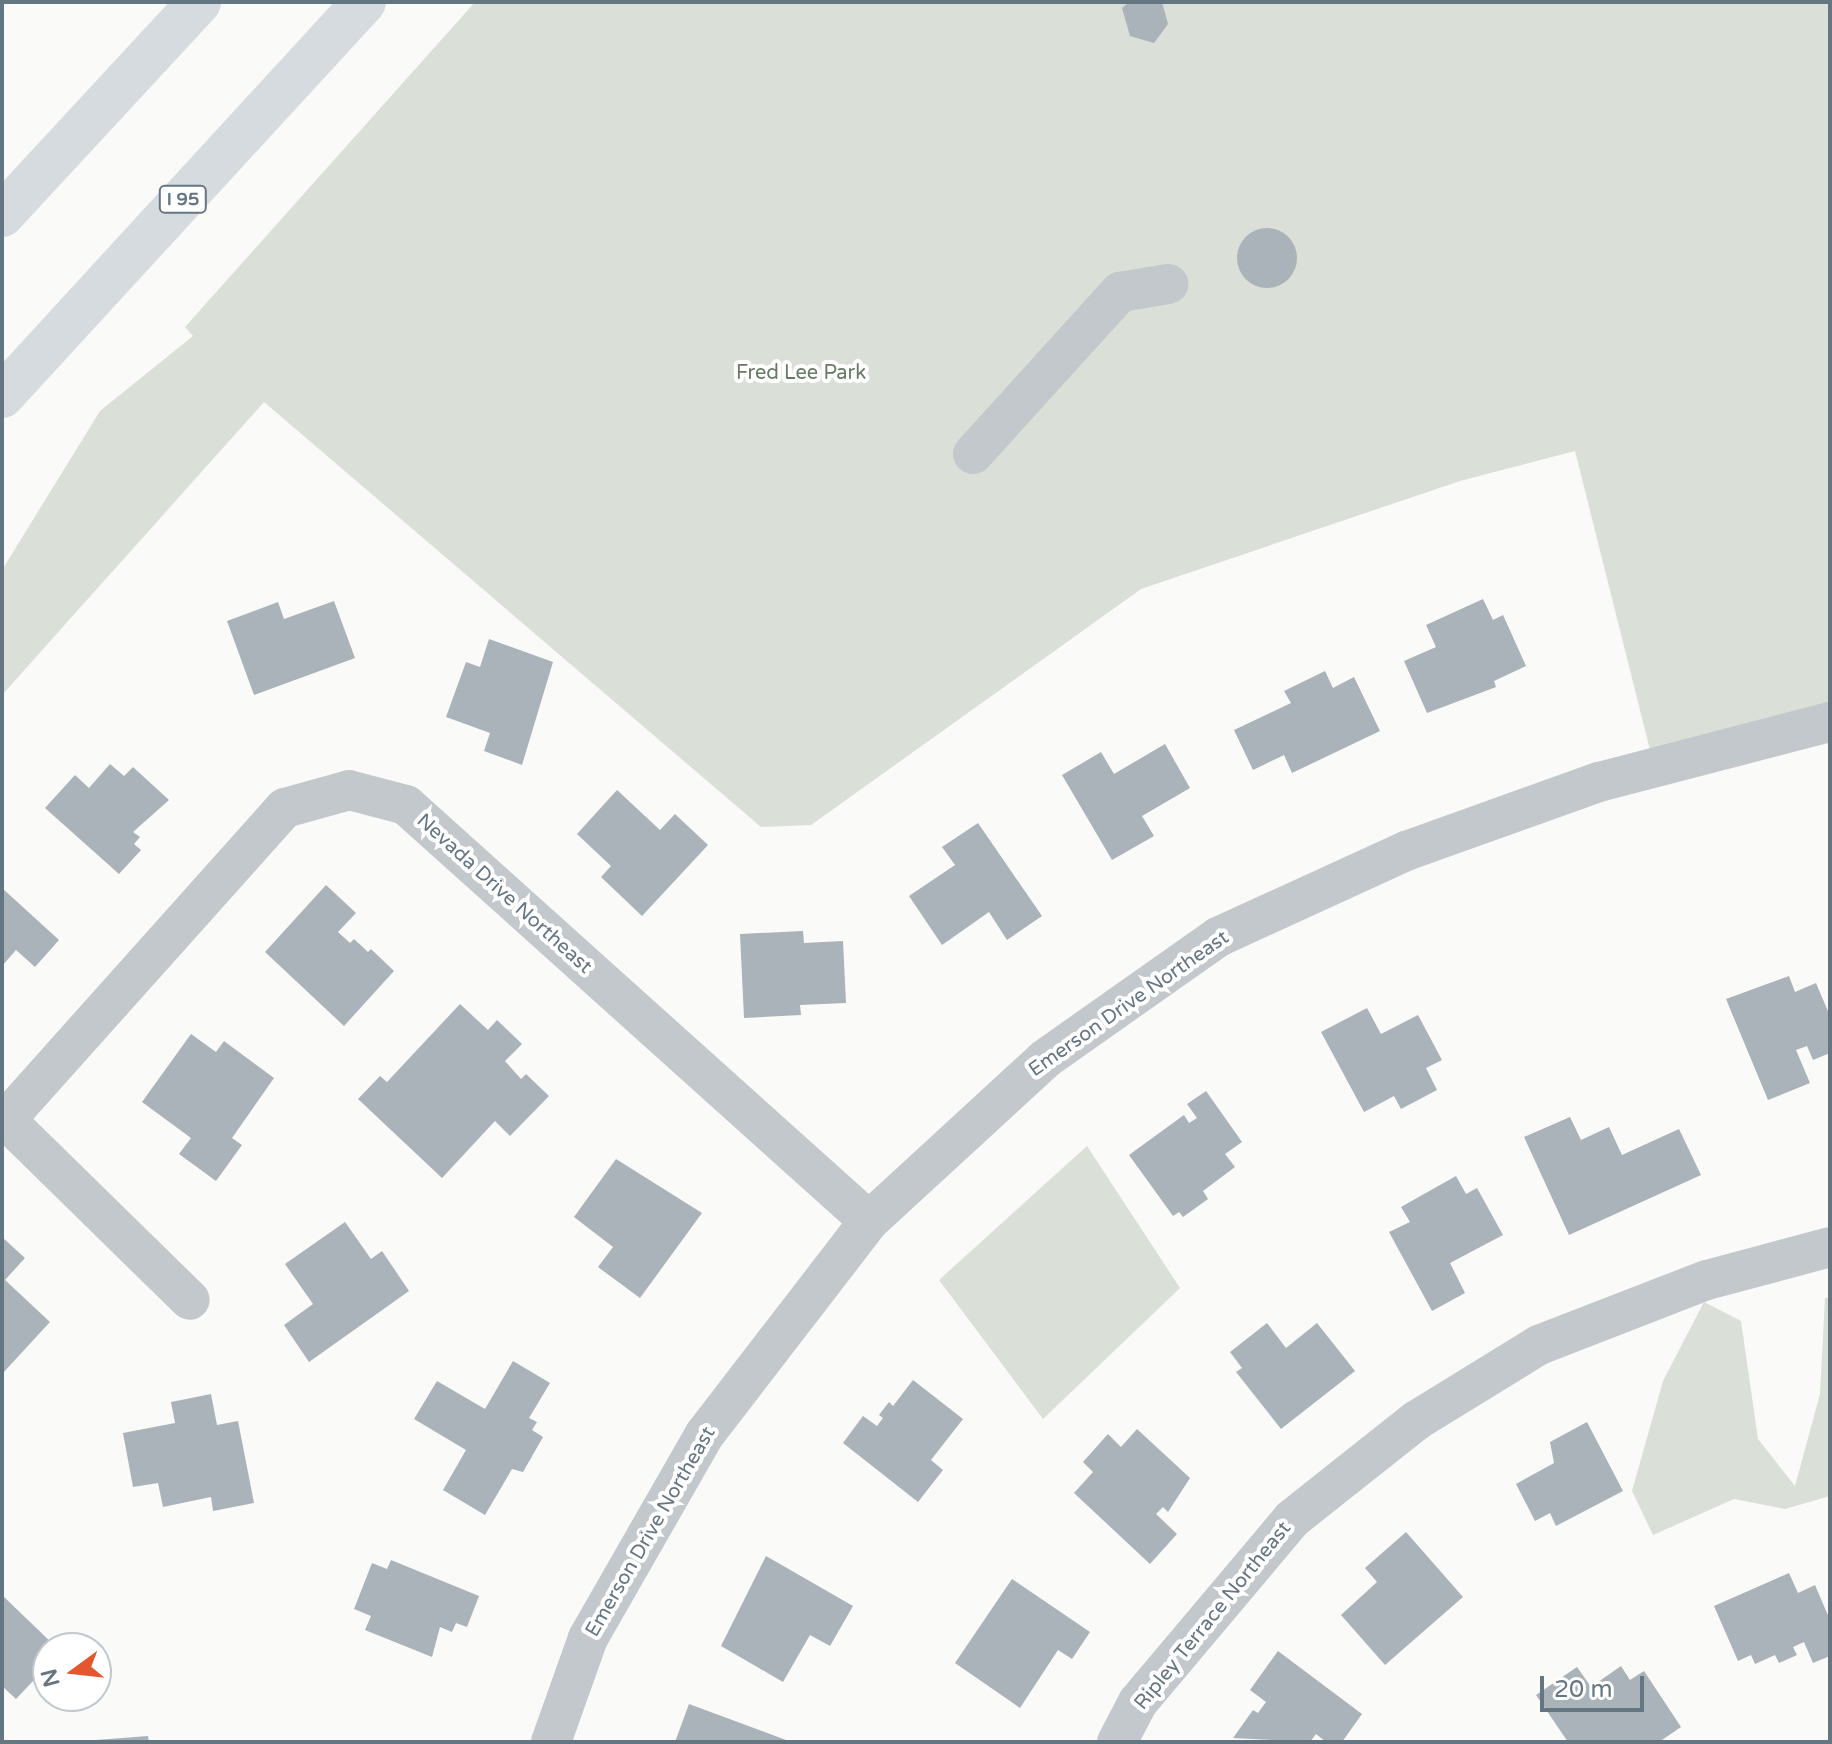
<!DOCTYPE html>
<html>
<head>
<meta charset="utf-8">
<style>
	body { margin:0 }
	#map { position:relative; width:1832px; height:1744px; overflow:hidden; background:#fafaf8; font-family:"Varela Round",sans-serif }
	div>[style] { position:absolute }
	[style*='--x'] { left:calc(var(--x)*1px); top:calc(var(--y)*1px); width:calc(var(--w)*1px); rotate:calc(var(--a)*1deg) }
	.green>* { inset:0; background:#dadfd7 }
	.building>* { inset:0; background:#aab3b9 }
	.round { border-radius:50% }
	.minor>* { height:40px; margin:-20px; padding:0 20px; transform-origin:20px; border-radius:20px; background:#c3c8cc }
	.highway>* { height:44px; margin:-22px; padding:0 22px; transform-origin:22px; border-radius:22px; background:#d6dbdf }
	span { translate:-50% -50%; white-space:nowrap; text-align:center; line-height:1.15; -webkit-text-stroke:8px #fff; paint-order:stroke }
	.shield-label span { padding:2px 6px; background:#fff; border:2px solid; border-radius:6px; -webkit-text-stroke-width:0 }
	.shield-label { font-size:18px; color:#657683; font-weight:700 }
	.park-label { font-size:20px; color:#687a64 }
	.street-label { font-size:20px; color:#657683 }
	.frame { position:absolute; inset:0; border:4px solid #657683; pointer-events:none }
	.north { position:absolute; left:32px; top:1632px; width:80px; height:80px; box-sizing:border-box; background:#fff; border:2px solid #c1c8cd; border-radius:50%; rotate:255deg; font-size:22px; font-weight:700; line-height:32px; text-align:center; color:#657683 }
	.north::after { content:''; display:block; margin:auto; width:28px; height:36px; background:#e4572e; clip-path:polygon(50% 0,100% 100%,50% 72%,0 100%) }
	.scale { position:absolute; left:1540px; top:1676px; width:104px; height:36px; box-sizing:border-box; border:4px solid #657683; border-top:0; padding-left:10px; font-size:24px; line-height:28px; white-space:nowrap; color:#657683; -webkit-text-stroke:6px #fff; paint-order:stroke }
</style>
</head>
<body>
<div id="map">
	<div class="green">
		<div style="clip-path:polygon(475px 2px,1830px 2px,1830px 722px,1653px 762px,1575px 451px,1460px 481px,1141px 589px,811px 825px,761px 827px,264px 402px,2px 695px,2px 570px,100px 411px,193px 336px,185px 327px)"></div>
		<div style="clip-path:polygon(1087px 1146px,1180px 1288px,1043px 1419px,939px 1280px)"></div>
		<div style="clip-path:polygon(1830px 1297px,1830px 1496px,1785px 1509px,1734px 1499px,1653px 1535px,1632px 1491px,1663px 1381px,1704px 1302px,1741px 1321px,1758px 1439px,1795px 1486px,1820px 1394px,1825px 1298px)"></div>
	</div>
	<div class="building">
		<div style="clip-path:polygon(1129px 2px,1162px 2px,1168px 24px,1154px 43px,1130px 36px,1122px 8px)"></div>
		<div class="round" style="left:1237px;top:228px;width:60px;height:60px"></div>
		<div style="clip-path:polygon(1483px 599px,1493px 620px,1503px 615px,1526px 666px,1494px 681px,1496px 687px,1427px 713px,1404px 661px,1436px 647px,1426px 625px)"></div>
		<div style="clip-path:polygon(334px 601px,355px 658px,254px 695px,227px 621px,278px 602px,284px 619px)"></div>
		<div style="clip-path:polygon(489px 639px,553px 662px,522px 765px,484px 751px,490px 733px,446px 717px,466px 662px,480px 667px)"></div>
		<div style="clip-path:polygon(1325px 671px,1333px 688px,1354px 677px,1380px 731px,1292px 773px,1284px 755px,1253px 770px,1234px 730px,1291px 703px,1284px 691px)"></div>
		<div style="clip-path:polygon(1165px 744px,1190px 788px,1142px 816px,1154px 836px,1112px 860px,1062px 775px,1101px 752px,1114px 774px)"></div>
		<div style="clip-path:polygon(110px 764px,124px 776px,133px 767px,169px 800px,133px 832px,140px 837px,134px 844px,141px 850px,119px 874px,45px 808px,75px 775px,89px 788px)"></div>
		<div style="clip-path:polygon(617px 790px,660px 830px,675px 814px,708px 845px,642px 916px,601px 877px,611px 866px,577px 834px)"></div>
		<div style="clip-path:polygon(978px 823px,1042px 916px,1007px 940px,989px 912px,942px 945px,909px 896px,955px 865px,942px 847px)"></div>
		<div style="clip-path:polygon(326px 885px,356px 913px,338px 932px,350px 943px,354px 939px,368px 952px,371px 949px,394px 971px,344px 1026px,265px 952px)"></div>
		<div style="clip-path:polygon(2px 888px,59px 940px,35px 967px,16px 950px,2px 966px)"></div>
		<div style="clip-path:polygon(803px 931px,804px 943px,843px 941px,846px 1003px,800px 1005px,801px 1015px,744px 1018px,740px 934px)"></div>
		<div style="clip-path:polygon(1789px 976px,1795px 992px,1816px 983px,1830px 1016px,1830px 1053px,1813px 1060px,1807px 1046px,1796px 1050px,1810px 1083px,1768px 1100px,1726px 999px)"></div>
		<div style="clip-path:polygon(460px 1004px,488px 1030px,497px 1020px,522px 1044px,505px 1061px,521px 1079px,526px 1074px,549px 1096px,510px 1136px,495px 1121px,442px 1178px,358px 1099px,380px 1076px,387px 1082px)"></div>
		<div style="clip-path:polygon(1367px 1008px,1381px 1034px,1418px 1015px,1442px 1060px,1426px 1068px,1437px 1090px,1401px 1109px,1394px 1096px,1364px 1112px,1321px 1032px)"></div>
		<div style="clip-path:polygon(191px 1034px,216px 1052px,224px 1041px,274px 1078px,232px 1138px,242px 1145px,216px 1181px,179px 1154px,191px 1138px,142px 1102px)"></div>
		<div style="clip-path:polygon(1206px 1091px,1242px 1142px,1225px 1154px,1235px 1167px,1203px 1191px,1208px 1199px,1183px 1217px,1179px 1212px,1173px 1216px,1129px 1155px,1184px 1115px,1189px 1123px,1197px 1118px,1187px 1104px)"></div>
		<div style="clip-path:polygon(1570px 1117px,1581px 1140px,1609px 1127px,1622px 1155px,1679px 1129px,1701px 1175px,1569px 1235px,1524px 1137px)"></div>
		<div style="clip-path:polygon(616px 1159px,702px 1213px,640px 1298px,598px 1267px,613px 1247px,574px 1217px)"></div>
		<div style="clip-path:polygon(1456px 1176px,1466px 1194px,1477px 1188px,1503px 1235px,1450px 1263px,1465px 1293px,1432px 1311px,1389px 1232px,1410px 1222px,1401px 1207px)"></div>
		<div style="clip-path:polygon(345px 1222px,371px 1259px,382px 1251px,409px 1291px,309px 1362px,284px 1325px,313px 1304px,285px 1264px)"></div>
		<div style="clip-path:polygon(2px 1237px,25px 1258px,5px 1280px,50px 1322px,2px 1374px)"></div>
		<div style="clip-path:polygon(1267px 1323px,1286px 1348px,1317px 1323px,1355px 1371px,1281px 1429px,1236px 1372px,1242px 1368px,1230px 1352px)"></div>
		<div style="clip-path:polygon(513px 1361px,550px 1383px,529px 1418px,537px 1422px,532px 1430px,543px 1437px,523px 1472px,512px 1469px,485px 1515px,443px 1490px,466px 1450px,414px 1419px,437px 1381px,485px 1409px)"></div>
		<div style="clip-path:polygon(913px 1380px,963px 1419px,931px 1460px,943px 1470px,918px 1502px,843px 1443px,863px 1416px,877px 1426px,883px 1418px,879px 1415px,889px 1402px,893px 1406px)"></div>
		<div style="clip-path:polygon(211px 1394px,217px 1425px,238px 1421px,254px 1503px,213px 1511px,211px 1497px,163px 1507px,158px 1483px,133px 1487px,123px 1433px,175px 1423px,171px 1402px)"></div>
		<div style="clip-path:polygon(1587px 1422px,1623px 1491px,1556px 1526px,1550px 1513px,1535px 1521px,1516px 1484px,1554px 1463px,1550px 1442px)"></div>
		<div style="clip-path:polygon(1137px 1429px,1190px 1478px,1168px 1512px,1163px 1507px,1156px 1514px,1177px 1534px,1150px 1564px,1074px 1493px,1093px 1472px,1083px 1462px,1108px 1434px,1121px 1447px)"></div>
		<div style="clip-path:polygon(1406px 1532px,1463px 1597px,1385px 1665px,1341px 1615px,1377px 1582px,1365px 1568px)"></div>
		<div style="clip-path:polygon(766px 1556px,853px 1606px,830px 1646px,810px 1635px,783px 1682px,721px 1646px)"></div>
		<div style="clip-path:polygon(391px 1560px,479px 1596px,467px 1627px,456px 1623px,452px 1632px,440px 1627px,432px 1657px,365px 1630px,371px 1616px,354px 1609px,372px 1563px,387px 1569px)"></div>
		<div style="clip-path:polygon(1789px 1573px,1798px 1593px,1815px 1585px,1830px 1620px,1830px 1656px,1813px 1663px,1804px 1642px,1793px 1647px,1797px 1655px,1779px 1663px,1775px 1655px,1755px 1664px,1751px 1655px,1738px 1661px,1714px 1606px)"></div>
		<div style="clip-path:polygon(1012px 1579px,1090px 1632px,1072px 1659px,1058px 1650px,1020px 1708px,955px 1663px)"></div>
		<div style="clip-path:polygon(2px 1595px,57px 1648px,48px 1648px,48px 1665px,16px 1699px,2px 1686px)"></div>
		<div style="clip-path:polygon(1278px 1651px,1362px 1714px,1342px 1742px,1326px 1742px,1316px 1734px,1310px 1742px,1233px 1738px,1253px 1710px,1258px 1713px,1266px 1702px,1250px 1690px)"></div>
		<div style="clip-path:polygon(1621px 1666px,1630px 1680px,1644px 1671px,1681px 1727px,1659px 1742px,1568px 1742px,1536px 1695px,1577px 1667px,1591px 1687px)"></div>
		<div style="clip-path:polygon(689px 1704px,786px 1740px,785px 1742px,675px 1742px)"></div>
		<div style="clip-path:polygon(148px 1736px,149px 1742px,96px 1742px,96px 1740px)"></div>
	</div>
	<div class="minor">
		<div style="--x:973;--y:454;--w:219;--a:-47.8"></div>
		<div style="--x:1120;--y:292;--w:49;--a:-9.5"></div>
		<div style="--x:6;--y:1120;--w:257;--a:44.4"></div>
		<div style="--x:2;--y:1124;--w:424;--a:-48.2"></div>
		<div style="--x:285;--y:808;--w:66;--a:-15.7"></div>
		<div style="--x:349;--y:790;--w:59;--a:14.7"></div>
		<div style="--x:406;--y:805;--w:622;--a:41.94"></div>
		<div style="--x:551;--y:1742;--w:110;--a:-70.4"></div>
		<div style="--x:588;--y:1638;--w:235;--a:-60.2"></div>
		<div style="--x:705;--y:1434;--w:269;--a:-52.4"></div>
		<div style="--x:869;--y:1221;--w:239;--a:-42.6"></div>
		<div style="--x:1045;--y:1059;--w:212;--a:-35.2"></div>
		<div style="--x:1218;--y:937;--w:207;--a:-24.6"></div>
		<div style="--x:1406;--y:851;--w:205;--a:-19.7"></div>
		<div style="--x:1599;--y:782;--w:239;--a:-14.6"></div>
		<div style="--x:1117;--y:1742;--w:45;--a:-62.3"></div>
		<div style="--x:1138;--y:1702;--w:239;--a:-49.9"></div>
		<div style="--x:1292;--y:1519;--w:159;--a:-38.4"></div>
		<div style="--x:1417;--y:1420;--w:143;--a:-31.6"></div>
		<div style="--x:1539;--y:1345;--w:180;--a:-21.2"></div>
		<div style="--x:1707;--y:1280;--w:127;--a:-15"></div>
	</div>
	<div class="highway">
		<div style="--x:2;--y:215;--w:290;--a:-47.2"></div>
		<div style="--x:2;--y:396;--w:535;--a:-47.42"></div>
	</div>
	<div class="shield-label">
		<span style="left:183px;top:199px">I 95</span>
	</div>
	<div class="park-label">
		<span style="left:801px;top:373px">Fred Lee Park</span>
	</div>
	<div class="street-label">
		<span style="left:504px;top:894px;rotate:42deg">Nevada Drive Northeast</span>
		<span style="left:1129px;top:1004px;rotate:-35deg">Emerson Drive Northeast</span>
		<span style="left:651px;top:1532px;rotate:-60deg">Emerson Drive Northeast</span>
		<span style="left:1213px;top:1616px;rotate:-51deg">Ripley Terrace Northeast</span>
	</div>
	<div class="frame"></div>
	<div class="north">N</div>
	<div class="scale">20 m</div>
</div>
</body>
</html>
